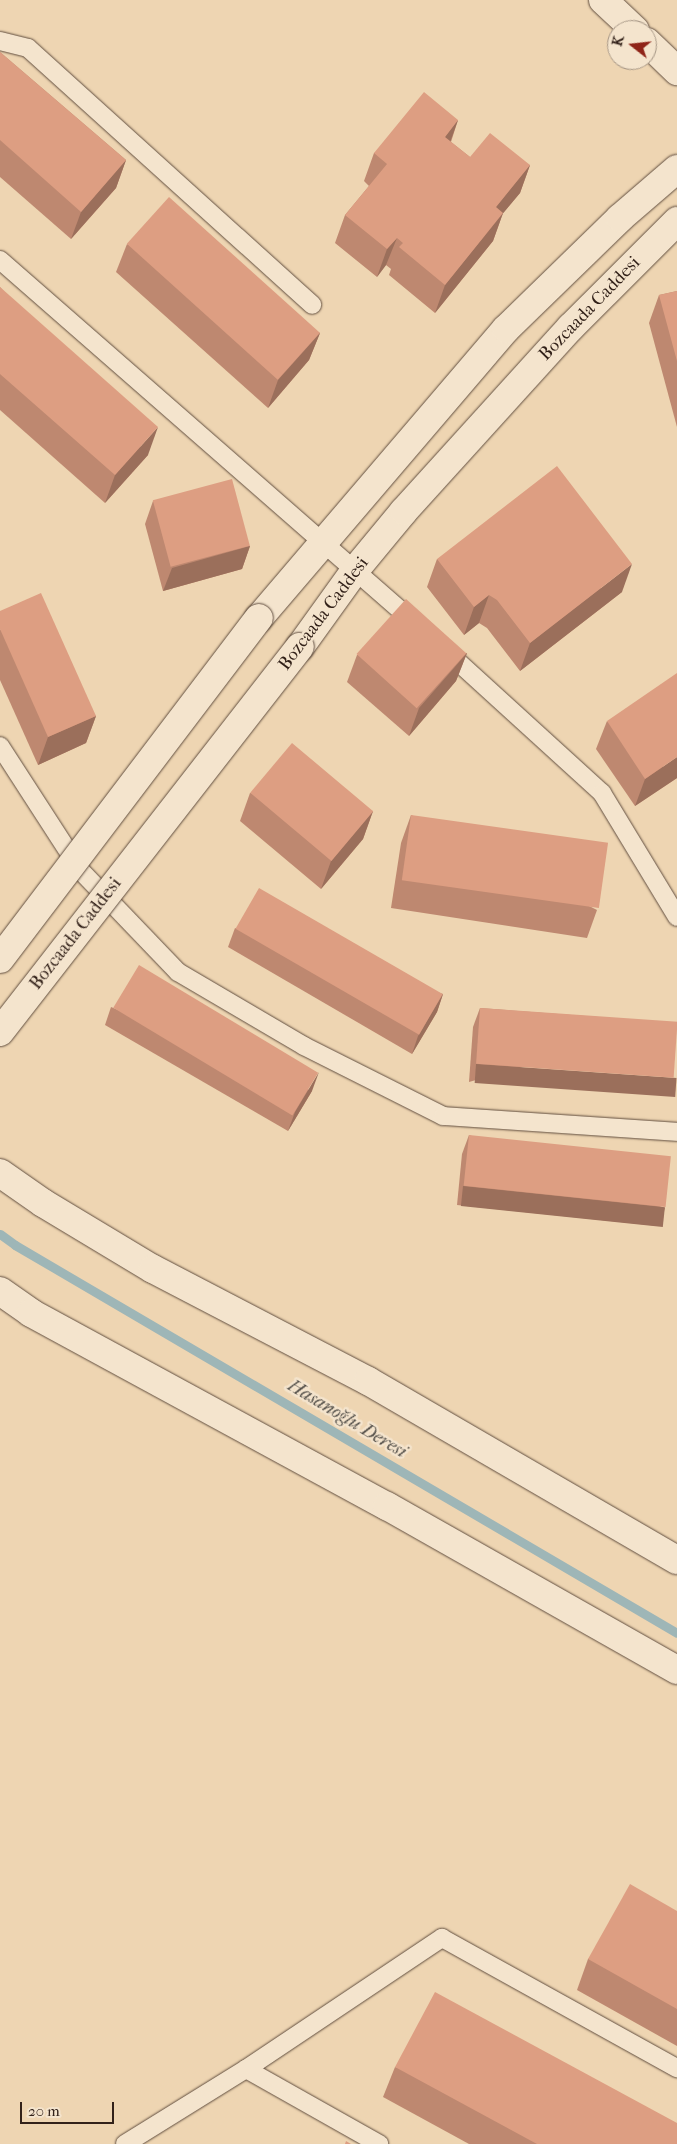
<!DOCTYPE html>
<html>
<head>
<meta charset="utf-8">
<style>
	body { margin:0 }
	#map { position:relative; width:677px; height:2144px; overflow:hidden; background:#eed5b2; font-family:"IM FELL French Canon",serif }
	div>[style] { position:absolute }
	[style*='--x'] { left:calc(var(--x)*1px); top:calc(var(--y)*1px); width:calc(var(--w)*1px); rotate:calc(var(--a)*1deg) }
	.stream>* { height:9px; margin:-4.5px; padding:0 4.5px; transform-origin:4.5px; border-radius:4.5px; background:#9eb6b7 }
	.roads { filter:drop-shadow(0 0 1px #614e3f) drop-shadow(0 0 1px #614e3f) }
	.service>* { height:18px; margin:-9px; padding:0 9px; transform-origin:9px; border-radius:9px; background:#f4e4cd }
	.minor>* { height:28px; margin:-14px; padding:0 14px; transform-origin:14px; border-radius:14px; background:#f4e4cd }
	.tertiary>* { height:28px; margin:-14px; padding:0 14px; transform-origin:14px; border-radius:14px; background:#f4e4cd }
	.bridges { filter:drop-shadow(0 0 1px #614e3f) drop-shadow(0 0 1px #614e3f) }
	.tertiary-bridge>* { height:28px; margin:-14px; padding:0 14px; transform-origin:14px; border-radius:14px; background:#f4e4cd }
	.wall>* { inset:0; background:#be8870 }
	.shaded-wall>* { inset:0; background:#9b6f5b; transform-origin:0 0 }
	.building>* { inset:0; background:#dd9e82; transform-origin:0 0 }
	span { translate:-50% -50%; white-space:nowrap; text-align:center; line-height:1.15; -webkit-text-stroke:5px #f4e4cd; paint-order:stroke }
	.street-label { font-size:18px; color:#322119 }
	.water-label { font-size:19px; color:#524e48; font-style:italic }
	.north { position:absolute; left:607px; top:20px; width:50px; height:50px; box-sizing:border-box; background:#f4e4cd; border:1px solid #a69685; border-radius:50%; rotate:286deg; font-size:14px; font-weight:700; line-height:20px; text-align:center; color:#322119 }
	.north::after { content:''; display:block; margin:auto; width:18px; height:22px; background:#8f2418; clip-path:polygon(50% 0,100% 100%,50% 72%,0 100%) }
	.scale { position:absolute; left:20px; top:2102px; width:94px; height:22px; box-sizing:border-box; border:2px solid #322119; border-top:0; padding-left:6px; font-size:15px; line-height:18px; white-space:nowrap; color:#322119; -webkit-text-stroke:4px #f4e4cd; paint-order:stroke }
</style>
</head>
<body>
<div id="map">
	<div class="stream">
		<div style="--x:0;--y:1234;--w:19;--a:36"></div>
		<div style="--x:15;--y:1245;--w:767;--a:30.37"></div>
	</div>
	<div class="roads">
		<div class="service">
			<div style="--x:0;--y:41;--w:29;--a:14"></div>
			<div style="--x:28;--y:48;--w:383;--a:42.1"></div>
			<div style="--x:0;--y:260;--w:551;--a:41.18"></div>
			<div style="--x:446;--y:651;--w:211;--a:42.3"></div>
			<div style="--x:602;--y:793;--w:145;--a:58.8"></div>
			<div style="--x:0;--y:746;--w:149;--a:57.1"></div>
			<div style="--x:81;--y:871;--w:140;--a:46.2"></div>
			<div style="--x:178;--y:972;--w:146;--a:30.4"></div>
			<div style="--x:304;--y:1046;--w:156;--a:26.7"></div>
			<div style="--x:443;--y:1116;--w:235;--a:3.9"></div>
			<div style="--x:246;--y:2069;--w:153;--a:29.4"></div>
			<div style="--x:125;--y:2144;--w:142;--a:-31.8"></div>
			<div style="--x:246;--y:2069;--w:236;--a:-33.8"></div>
			<div style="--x:442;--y:1938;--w:269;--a:29"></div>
		</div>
		<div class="minor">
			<div style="--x:603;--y:0;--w:44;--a:43.2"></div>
			<div style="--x:647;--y:42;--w:42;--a:44"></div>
			<div style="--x:0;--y:1173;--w:52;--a:34.9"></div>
			<div style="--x:43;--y:1203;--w:128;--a:31"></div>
			<div style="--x:153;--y:1269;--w:242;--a:27.5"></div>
			<div style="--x:368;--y:1381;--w:357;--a:30.1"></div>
			<div style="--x:0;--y:1291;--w:38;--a:35"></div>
			<div style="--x:31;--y:1313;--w:405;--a:28.5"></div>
			<div style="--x:387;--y:1506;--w:333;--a:29.5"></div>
		</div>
		<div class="tertiary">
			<div style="--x:259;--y:618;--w:380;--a:-49.5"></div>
			<div style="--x:506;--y:329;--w:159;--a:-44.2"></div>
			<div style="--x:620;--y:218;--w:75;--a:-40.7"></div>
			<div style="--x:300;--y:647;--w:96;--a:-54.3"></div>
			<div style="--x:356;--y:569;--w:75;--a:-50.4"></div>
			<div style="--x:404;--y:511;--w:248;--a:-47.8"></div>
			<div style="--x:571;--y:327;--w:150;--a:-45"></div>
		</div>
	</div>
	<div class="bridges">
		<div class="tertiary-bridge">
			<div style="--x:0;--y:959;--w:428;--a:-52.8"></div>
			<div style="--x:0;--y:1032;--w:488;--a:-52.1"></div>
		</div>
	</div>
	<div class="wall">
		<div style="clip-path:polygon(0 52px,126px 160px,116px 188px,71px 239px,0 177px)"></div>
		<div style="clip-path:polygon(458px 120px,451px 142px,470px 157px,530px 165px,520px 193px,503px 213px,493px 241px,435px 313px,389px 275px,391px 269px,386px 265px,377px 277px,335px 243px,345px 215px,369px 186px,364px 181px,374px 153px)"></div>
		<div style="clip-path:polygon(127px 244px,320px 333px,309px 360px,268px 408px,116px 272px)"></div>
		<div style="clip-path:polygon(0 287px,148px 455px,105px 503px,0 410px)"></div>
		<div style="clip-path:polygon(677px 291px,677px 427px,649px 323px,659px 295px)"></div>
		<div style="clip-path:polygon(153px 501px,250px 546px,242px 569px,163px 591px,145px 524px)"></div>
		<div style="clip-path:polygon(437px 559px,622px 592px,520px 671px,487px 628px,479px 623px,464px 635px,427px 587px)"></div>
		<div style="clip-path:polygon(0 629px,96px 716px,86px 743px,38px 765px,0 680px)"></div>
		<div style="clip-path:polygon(467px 653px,456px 681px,409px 736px,347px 682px,357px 655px)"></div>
		<div style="clip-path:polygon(607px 721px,677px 778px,635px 806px,596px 749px)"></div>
		<div style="clip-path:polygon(250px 793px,373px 811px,363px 839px,321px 889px,240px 821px)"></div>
		<div style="clip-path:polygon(411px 815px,597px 910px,587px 938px,391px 908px,401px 843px)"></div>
		<div style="clip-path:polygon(235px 928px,443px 994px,437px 1012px,412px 1054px,228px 947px)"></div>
		<div style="clip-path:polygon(111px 1007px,312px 1091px,288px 1131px,105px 1025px)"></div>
		<div style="clip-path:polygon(480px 1008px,677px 1023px,469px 1082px,473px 1027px)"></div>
		<div style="clip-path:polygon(469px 1135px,665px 1208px,658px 1226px,457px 1205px,462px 1154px)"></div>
		<div style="clip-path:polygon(677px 1911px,677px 2046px,577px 1990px,588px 1959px)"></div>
		<div style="clip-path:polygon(395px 2067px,677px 2144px,469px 2144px,383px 2097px)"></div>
	</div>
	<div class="shaded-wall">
		<div style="clip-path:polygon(458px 120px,448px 148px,445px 137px)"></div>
		<div style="clip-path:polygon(126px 160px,116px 188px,71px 239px,81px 212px)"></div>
		<div style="clip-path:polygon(530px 165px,520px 193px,485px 235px,496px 207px)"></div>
		<div style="clip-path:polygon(503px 213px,493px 241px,435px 313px,445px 285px)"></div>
		<div style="clip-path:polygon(397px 238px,386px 265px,377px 277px,387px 249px)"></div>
		<div style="clip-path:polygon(320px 333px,309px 360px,268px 408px,278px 380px)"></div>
		<div style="clip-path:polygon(158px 427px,148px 455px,105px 503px,115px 475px)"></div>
		<div style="clip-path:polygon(250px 546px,242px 569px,163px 591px,172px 568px)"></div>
		<div style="clip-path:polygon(632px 564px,622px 592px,520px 671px,530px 643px)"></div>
		<div style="clip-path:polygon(489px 595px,479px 623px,464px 635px,474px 607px)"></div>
		<div style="clip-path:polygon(467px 653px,456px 681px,409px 736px,419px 708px)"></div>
		<div style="clip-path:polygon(96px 716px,86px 743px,38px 765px,48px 737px)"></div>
		<div style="clip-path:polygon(677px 757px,677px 778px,635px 806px,645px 779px)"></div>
		<div style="clip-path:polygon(373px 811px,363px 839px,321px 889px,331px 861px)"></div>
		<div style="clip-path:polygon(443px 994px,437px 1012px,412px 1054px,418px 1036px)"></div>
		<div style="left:476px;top:1064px;width:201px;height:19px;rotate:4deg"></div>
		<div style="clip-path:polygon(319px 1072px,312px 1091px,288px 1131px,295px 1112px)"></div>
		<div style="left:463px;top:1186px;width:203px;height:20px;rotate:6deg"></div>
	</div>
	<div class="building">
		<div style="clip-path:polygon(0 52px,126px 160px,81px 212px,0 140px)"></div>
		<div style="clip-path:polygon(424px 92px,458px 120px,445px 137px,470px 157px,490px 133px,530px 165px,496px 207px,503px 213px,445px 285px,399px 247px,403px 243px,397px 238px,387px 249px,345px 215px,387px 164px,374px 153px)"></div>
		<div style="left:169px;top:197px;width:203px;height:63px;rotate:42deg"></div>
		<div style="clip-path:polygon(0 287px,158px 427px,115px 475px,0 374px)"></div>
		<div style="clip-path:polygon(677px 291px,677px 361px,659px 295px)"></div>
		<div style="clip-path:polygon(557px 466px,632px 564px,530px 643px,497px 600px,489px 595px,474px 607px,437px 559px)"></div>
		<div style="left:232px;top:479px;width:69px;height:82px;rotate:75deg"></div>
		<div style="clip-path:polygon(41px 593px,96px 716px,48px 737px,0 629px,0 611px)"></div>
		<div style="left:406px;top:599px;width:81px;height:74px;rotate:42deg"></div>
		<div style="clip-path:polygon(677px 673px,677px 757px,645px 779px,607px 721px)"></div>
		<div style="left:292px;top:743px;width:106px;height:65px;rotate:40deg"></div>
		<div style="left:411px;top:815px;width:199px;height:66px;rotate:8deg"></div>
		<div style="left:259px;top:888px;width:212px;height:47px;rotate:30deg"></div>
		<div style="left:139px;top:965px;width:209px;height:50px;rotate:31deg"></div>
		<div style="left:480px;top:1008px;width:198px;height:56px;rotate:4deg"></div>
		<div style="left:469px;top:1135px;width:203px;height:51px;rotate:6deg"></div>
		<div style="clip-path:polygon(630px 1884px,677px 1911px,677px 2009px,588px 1959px)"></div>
		<div style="clip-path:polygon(435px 1992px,677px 2123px,677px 2144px,537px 2144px,395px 2067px)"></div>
		<div style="clip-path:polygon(346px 2141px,351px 2144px,345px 2144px)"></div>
	</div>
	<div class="street-label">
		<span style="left:590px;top:309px;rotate:-46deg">Bozcaada Caddesi</span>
		<span style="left:324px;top:614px;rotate:-53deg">Bozcaada Caddesi</span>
		<span style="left:76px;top:934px;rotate:-52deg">Bozcaada Caddesi</span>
	</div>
	<div class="water-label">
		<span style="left:347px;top:1419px;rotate:31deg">Hasanoğlu Deresi</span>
	</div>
	<div class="north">K</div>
	<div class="scale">20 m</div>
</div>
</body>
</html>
